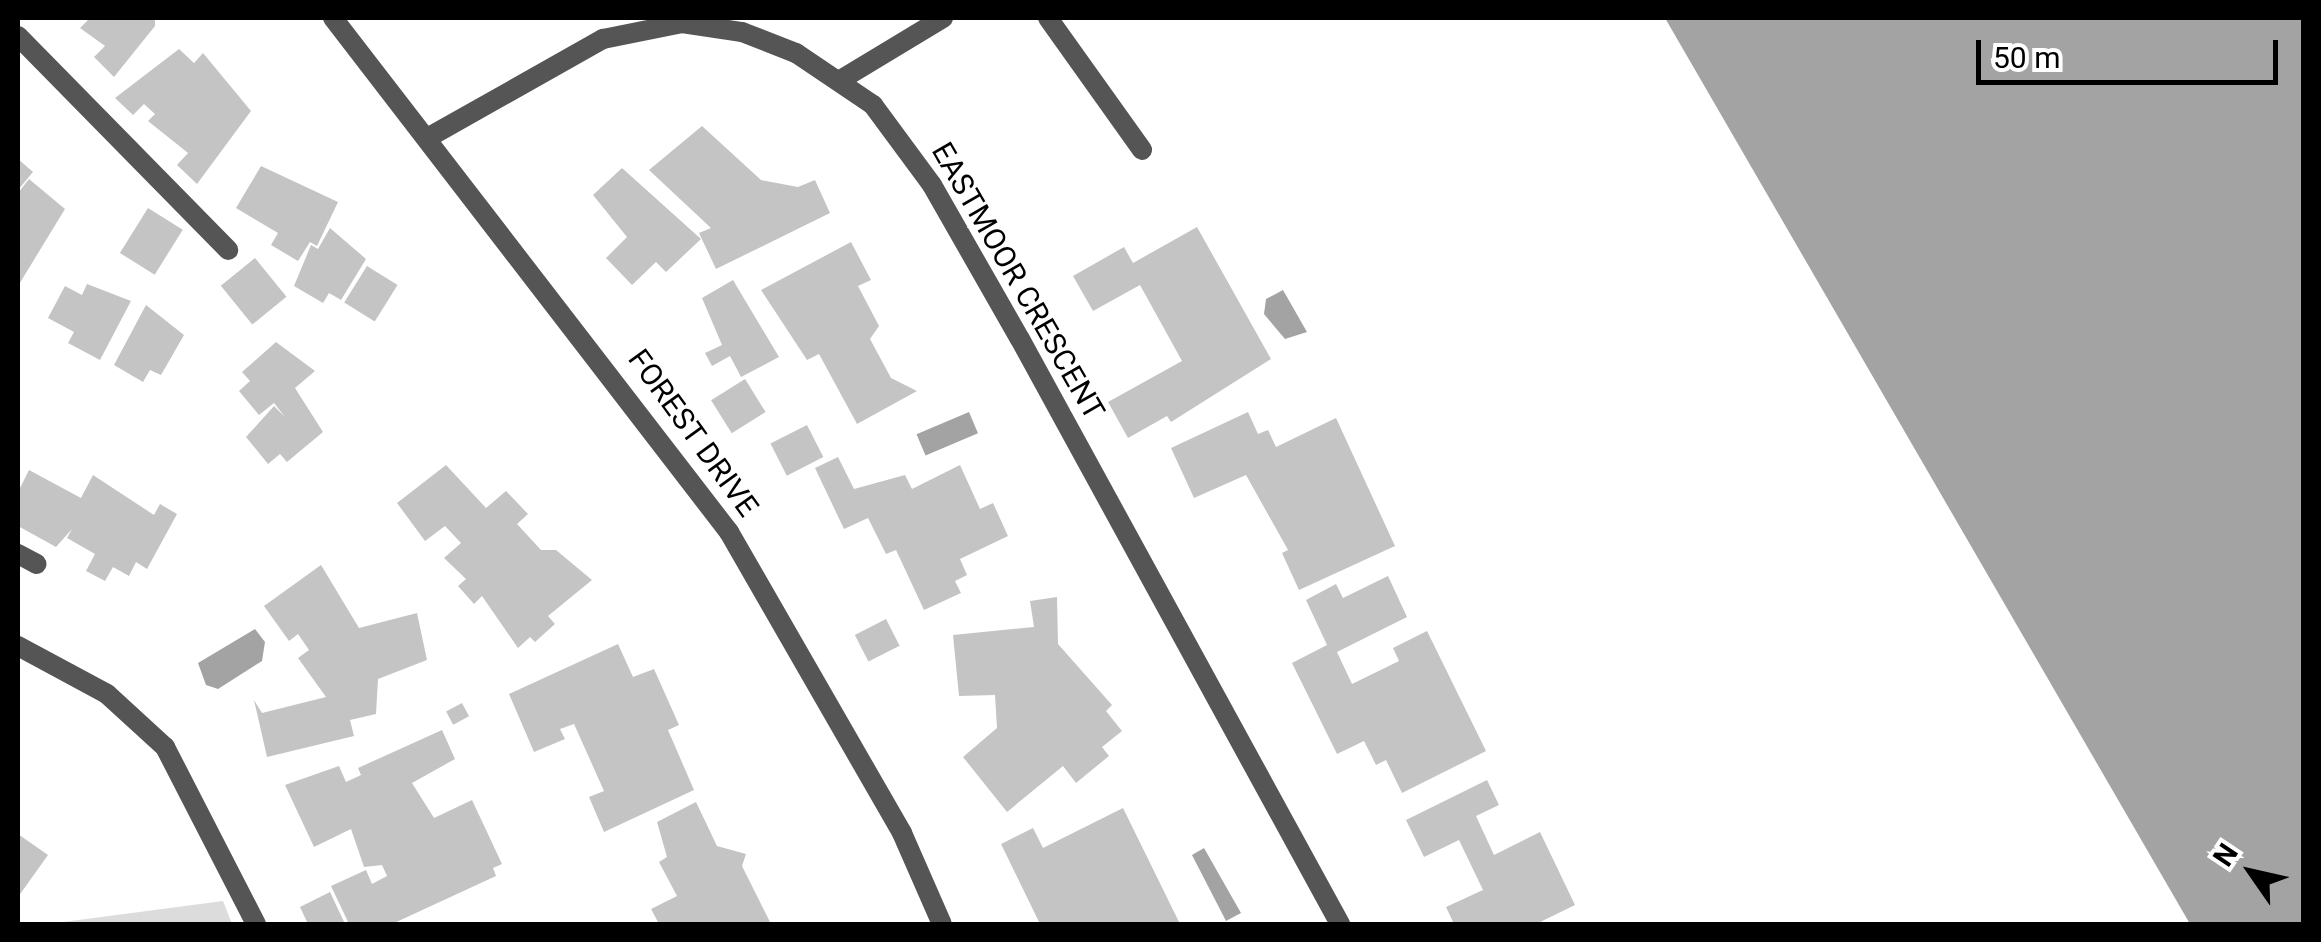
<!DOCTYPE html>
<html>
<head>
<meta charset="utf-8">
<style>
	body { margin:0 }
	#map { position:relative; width:2321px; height:942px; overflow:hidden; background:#fff; font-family:Roboto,sans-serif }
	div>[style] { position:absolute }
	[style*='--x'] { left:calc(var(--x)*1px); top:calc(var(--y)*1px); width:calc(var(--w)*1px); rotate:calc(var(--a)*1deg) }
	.green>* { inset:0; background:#dcdcdc }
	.water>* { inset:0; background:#a3a3a3; transform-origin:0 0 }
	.building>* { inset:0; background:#c4c4c4; transform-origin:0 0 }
	.lane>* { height:20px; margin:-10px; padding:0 10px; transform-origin:10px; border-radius:10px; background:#555 }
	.street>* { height:20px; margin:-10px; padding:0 10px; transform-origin:10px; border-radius:10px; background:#555 }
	span { translate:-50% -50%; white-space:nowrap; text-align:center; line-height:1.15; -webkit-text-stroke:9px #fff; paint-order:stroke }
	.street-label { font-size:30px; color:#000 }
	.frame { position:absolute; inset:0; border:20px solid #000; pointer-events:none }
	.north { position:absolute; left:2201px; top:822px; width:100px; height:100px; -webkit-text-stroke:8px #fff; paint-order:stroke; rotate:304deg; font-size:28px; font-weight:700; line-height:40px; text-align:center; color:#000 }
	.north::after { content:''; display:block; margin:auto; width:35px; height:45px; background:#000; clip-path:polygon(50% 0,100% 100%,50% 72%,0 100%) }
	.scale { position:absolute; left:1976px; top:40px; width:302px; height:45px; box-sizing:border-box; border:5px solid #000; border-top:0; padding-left:12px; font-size:30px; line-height:35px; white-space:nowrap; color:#000; -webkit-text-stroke:8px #fff; paint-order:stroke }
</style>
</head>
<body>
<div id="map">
	<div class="green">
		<div style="clip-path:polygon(223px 901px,232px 924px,48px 924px)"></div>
	</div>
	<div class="water">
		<div style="clip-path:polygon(1665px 18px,2303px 18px,2303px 924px,2190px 924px)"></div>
		<div style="clip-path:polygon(1283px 290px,1307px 332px,1285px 339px,1264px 314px,1266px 299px)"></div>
		<div style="left:969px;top:412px;width:23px;height:57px;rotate:67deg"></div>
		<div style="clip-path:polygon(255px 629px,265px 642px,262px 661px,218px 689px,206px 685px,198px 663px)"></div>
		<div style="clip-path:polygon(1204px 848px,1241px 913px,1226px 921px,1192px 855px)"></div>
	</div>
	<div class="building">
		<div style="clip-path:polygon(90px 18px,155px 18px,155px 26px,114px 77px,94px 57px,105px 46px,80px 28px)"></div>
		<div style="clip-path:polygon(179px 49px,194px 63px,203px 53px,251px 111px,197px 184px,177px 165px,188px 153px,148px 121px,155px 114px,144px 104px,133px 115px,115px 98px)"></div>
		<div style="clip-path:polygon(702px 126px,761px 180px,798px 187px,815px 180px,830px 213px,716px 269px,699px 233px,711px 228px,649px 170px)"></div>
		<div style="clip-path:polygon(18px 159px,33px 172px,18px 190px)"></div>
		<div style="clip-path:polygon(261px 166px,338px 202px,317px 246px,310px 242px,298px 261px,271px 245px,278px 233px,236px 208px)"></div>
		<div style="clip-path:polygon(622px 168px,701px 239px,666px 272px,656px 262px,632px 285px,606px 258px,627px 237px,593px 195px)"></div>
		<div style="clip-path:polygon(29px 179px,65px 209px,18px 286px,18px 193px)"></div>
		<div style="left:148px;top:208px;width:41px;height:53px;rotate:32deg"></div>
		<div style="clip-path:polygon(1197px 227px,1271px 359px,1171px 422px,1167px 416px,1128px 438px,1108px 402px,1182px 361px,1140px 285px,1093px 311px,1073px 276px,1124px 247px,1133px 263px)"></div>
		<div style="clip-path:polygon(330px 228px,366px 259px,341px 300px,329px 293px,323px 303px,294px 286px,311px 245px,318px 249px)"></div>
		<div style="clip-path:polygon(851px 242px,871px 280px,858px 286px,879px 326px,870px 339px,891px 378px,917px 391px,857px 424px,819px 354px,807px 360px,761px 290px)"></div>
		<div style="left:255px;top:258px;width:50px;height:44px;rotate:51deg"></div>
		<div style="left:367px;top:266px;width:36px;height:43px;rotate:32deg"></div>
		<div style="clip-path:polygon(733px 280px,779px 357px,741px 377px,730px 356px,712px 366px,705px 353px,722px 345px,702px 298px)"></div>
		<div style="clip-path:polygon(87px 284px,131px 301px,100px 360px,68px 343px,74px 332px,48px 318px,65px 286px,82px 295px)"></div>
		<div style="clip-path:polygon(146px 305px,184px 335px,161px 375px,150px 370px,143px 382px,114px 365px)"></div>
		<div style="clip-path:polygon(276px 342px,315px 371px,295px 388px,323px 432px,287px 462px,280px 454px,268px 464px,246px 437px,274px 406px,285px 417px,274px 403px,259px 415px,239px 391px,250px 381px,242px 372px)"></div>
		<div style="left:745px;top:379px;width:39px;height:40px;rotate:58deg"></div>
		<div style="clip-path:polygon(1248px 412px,1258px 434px,1268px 430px,1276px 447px,1336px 418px,1395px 546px,1299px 590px,1282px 553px,1288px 550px,1246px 475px,1194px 498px,1171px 448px)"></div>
		<div style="left:807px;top:425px;width:36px;height:41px;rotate:63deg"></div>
		<div style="clip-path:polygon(838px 457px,854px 489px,905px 475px,912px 489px,960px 465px,980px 509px,993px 503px,1008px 536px,960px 559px,967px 575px,955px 581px,961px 593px,924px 610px,896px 550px,886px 554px,868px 518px,844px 529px,815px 468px)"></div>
		<div style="clip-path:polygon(446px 465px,486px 508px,506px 491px,528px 514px,517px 524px,541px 550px,556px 550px,592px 580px,548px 616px,555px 624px,535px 642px,530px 637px,518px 648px,482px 596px,474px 604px,458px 586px,466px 579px,444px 558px,461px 543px,445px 526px,425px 541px,397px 503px)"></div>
		<div style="clip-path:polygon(29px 470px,81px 498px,93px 475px,154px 515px,160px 504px,177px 514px,147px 569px,136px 562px,129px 576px,113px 567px,105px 581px,86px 571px,95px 554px,67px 538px,72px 529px,56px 547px,18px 526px,18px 492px)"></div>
		<div style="clip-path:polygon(321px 565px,359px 628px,417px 613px,427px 660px,378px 679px,376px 714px,350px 720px,354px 736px,267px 757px,254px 700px,262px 713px,326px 697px,298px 658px,309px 650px,298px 634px,289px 641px,264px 606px)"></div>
		<div style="clip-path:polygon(1388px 576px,1407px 617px,1337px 652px,1352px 684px,1399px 661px,1393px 648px,1427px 631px,1486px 751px,1402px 793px,1386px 760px,1376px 765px,1364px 741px,1337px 754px,1292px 663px,1327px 645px,1306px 600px,1336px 584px,1343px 598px)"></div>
		<div style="clip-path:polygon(1057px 597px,1058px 644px,1112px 705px,1106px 711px,1122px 731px,1102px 747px,1109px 756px,1076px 783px,1063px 766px,1007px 812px,963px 757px,997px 728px,995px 695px,959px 696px,953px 635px,1034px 627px,1030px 601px)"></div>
		<div style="left:886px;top:619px;width:30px;height:35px;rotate:63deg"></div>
		<div style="clip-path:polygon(618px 644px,633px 677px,654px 669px,679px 725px,668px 730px,694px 790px,604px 832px,589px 797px,604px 791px,574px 724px,560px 729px,565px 739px,534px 752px,509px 694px)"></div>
		<div style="left:462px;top:703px;width:15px;height:18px;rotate:62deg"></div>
		<div style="clip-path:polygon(442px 730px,455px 759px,412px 783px,434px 818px,472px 800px,502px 864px,493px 868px,496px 876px,392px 924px,349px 924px,331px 886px,366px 870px,372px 884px,387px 876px,382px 865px,364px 867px,351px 829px,314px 847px,285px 785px,339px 766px,346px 782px,361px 775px,358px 768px)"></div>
		<div style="clip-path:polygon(1487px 780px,1499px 805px,1476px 816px,1494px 855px,1540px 832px,1575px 905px,1536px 924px,1454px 924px,1446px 907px,1483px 890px,1459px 840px,1424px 857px,1406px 820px)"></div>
		<div style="clip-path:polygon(696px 802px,717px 846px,746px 854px,742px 866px,771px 924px,659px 924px,651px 909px,677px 896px,659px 862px,667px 857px,657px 822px)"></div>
		<div style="clip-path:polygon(1123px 808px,1180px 924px,1040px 924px,1001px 844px,1033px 828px,1043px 848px)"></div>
		<div style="clip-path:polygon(18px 834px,48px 855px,18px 897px)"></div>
		<div style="clip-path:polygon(330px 892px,345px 924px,308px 924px,300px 907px)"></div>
	</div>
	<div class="lane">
		<div style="--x:1048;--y:18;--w:162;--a:54.5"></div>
		<div style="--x:842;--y:79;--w:118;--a:-31.1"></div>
	</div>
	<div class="street">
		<div style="--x:333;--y:18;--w:649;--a:52.39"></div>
		<div style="--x:729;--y:532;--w:347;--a:60.1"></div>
		<div style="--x:902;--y:833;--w:99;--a:66.3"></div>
		<div style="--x:18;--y:36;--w:300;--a:45.5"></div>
		<div style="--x:429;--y:137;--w:200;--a:-29.4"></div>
		<div style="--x:603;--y:39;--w:81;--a:-11.4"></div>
		<div style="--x:682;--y:23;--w:61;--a:8.5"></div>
		<div style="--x:742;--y:32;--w:58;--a:21.3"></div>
		<div style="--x:796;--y:53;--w:93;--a:34"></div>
		<div style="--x:873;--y:105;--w:99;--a:53.6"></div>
		<div style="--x:932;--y:185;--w:177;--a:60.3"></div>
		<div style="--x:1020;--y:339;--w:667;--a:61.32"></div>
		<div style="--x:18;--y:554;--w:21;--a:28"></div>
		<div style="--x:18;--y:646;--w:101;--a:28.3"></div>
		<div style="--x:107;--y:694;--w:79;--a:42.4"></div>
		<div style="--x:165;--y:747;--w:199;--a:62.8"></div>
	</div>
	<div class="street-label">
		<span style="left:1018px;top:281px;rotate:60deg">EASTMOOR CRESCENT</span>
		<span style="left:693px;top:433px;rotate:54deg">FOREST DRIVE</span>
	</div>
	<div class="frame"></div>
	<div class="north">N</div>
	<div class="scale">50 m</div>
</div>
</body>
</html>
